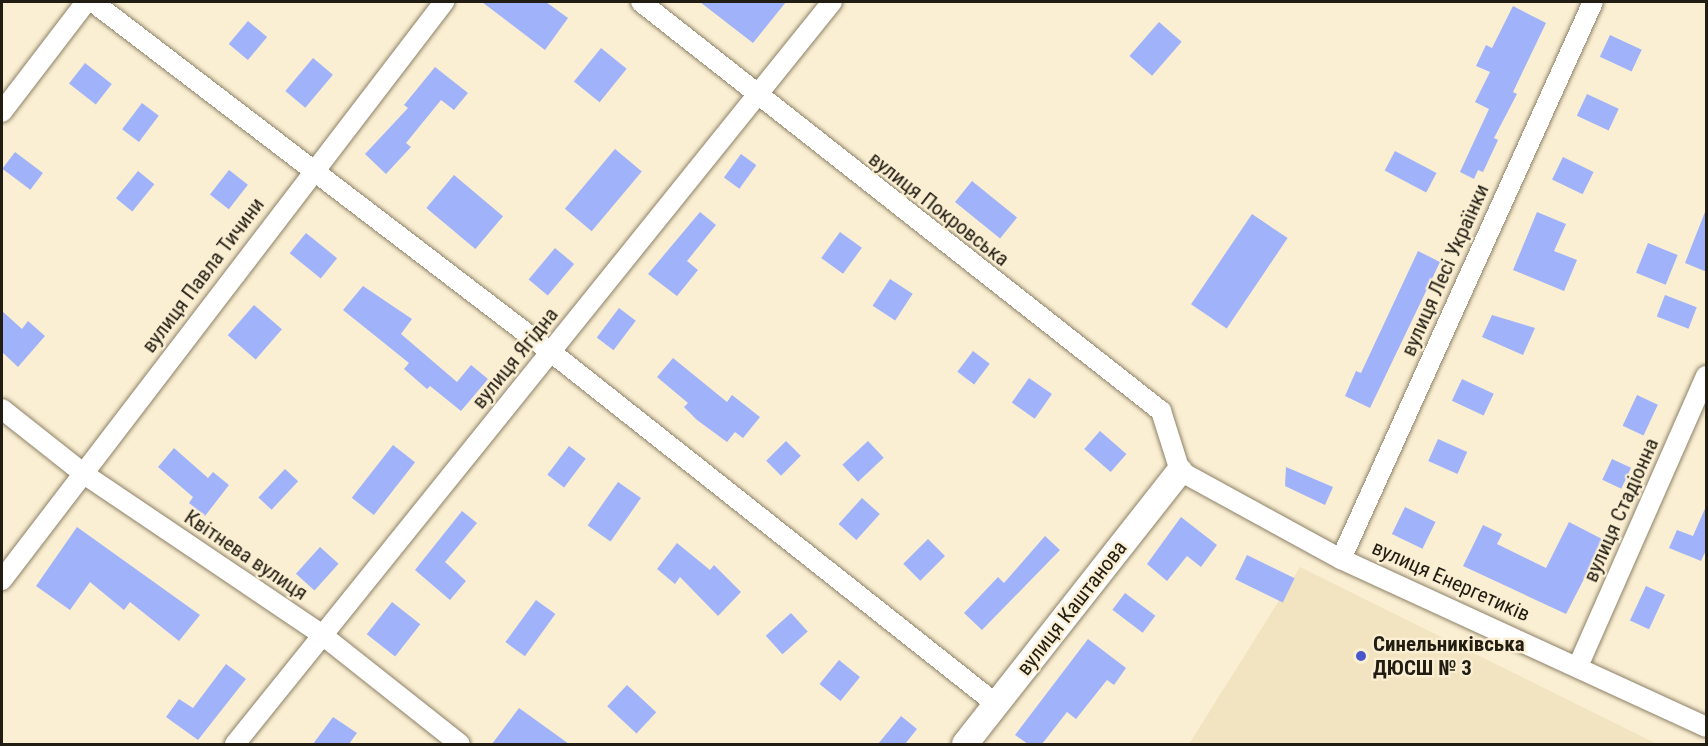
<!DOCTYPE html>
<html>
<head>
<meta charset="utf-8">
<style>
	body { margin:0 }
	#map { position:relative; width:1708px; height:746px; overflow:hidden; background:#fbefd3; font-family:"Roboto Condensed",sans-serif }
	div>[style] { position:absolute }
	[style*='--x'] { left:calc(var(--x)*1px); top:calc(var(--y)*1px); width:calc(var(--w)*1px); rotate:calc(var(--a)*1deg) }
	.built>* { inset:0; background:#f3e4c1 }
	.building>* { inset:0; background:#a0b2fa; transform-origin:0 0 }
	.roads { filter:drop-shadow(0 0 2px #8c8168) drop-shadow(0 0 2px #8c8168) }
	.minor>* { height:20px; margin:-10px; padding:0 10px; transform-origin:10px; border-radius:10px; background:#fff }
	.tertiary>* { height:26px; margin:-13px; padding:0 13px; transform-origin:13px; border-radius:13px; background:#fff }
	.dots>* { width:16px; height:16px; translate:-50% -50%; box-sizing:border-box; border:3px solid #fbefd3; border-radius:50% }
	span { translate:-50% -50%; white-space:nowrap; text-align:center; line-height:1.15; -webkit-text-stroke:4.5px #fbefd3; paint-order:stroke }
	.street-label { font-size:21px; color:#221d13 }
	.poi-label { font-size:21px; color:#221d13; font-weight:700 }
	.left { translate:0 -50%; text-align:left }
	.frame { position:absolute; inset:0; border:3px solid #221d13; pointer-events:none }
</style>
</head>
<body>
<div id="map">
	<div class="built">
		<div style="clip-path:polygon(1300px 567px,1657px 744px,1189px 744px)"></div>
	</div>
	<div class="building">
		<div style="clip-path:polygon(482px 2px,546px 2px,568px 18px,545px 50px)"></div>
		<div style="clip-path:polygon(700px 2px,786px 2px,753px 43px)"></div>
		<div style="clip-path:polygon(1513px 6px,1546px 23px,1513px 92px,1517px 94px,1494px 138px,1498px 140px,1483px 172px,1478px 170px,1474px 179px,1460px 172px,1489px 109px,1475px 102px,1490px 72px,1476px 66px,1486px 45px,1492px 48px)"></div>
		<div style="left:248px;top:21px;width:25px;height:30px;rotate:40deg"></div>
		<div style="left:1159px;top:22px;width:30px;height:45px;rotate:41deg"></div>
		<div style="left:1610px;top:35px;width:35px;height:24px;rotate:25deg"></div>
		<div style="left:601px;top:48px;width:33px;height:43px;rotate:39deg"></div>
		<div style="left:313px;top:58px;width:26px;height:43px;rotate:40deg"></div>
		<div style="left:85px;top:63px;width:34px;height:26px;rotate:38deg"></div>
		<div style="clip-path:polygon(435px 67px,468px 93px,454px 110px,441px 100px,406px 143px,411px 147px,386px 174px,365px 154px,408px 108px,404px 105px)"></div>
		<div style="left:1587px;top:94px;width:35px;height:24px;rotate:25deg"></div>
		<div style="left:142px;top:103px;width:21px;height:33px;rotate:37deg"></div>
		<div style="left:615px;top:149px;width:35px;height:78px;rotate:40deg"></div>
		<div style="left:1395px;top:151px;width:47px;height:22px;rotate:28deg"></div>
		<div style="left:15px;top:152px;width:35px;height:21px;rotate:37deg"></div>
		<div style="left:741px;top:154px;width:19px;height:29px;rotate:36deg"></div>
		<div style="left:1563px;top:157px;width:34px;height:25px;rotate:26deg"></div>
		<div style="left:229px;top:170px;width:24px;height:31px;rotate:38deg"></div>
		<div style="left:138px;top:171px;width:21px;height:35px;rotate:39deg"></div>
		<div style="left:454px;top:175px;width:64px;height:43px;rotate:40deg"></div>
		<div style="left:972px;top:181px;width:58px;height:27px;rotate:39deg"></div>
		<div style="clip-path:polygon(700px 212px,716px 225px,687px 261px,698px 270px,677px 296px,648px 274px)"></div>
		<div style="clip-path:polygon(1537px 212px,1566px 224px,1554px 251px,1577px 260px,1564px 291px,1513px 270px)"></div>
		<div style="clip-path:polygon(1705px 212px,1707px 212px,1707px 272px,1685px 263px)"></div>
		<div style="left:1252px;top:214px;width:43px;height:109px;rotate:34deg"></div>
		<div style="left:840px;top:232px;width:27px;height:32px;rotate:36deg"></div>
		<div style="left:306px;top:233px;width:40px;height:26px;rotate:39deg"></div>
		<div style="left:1648px;top:243px;width:32px;height:32px;rotate:22deg"></div>
		<div style="left:555px;top:248px;width:25px;height:41px;rotate:40deg"></div>
		<div style="clip-path:polygon(1418px 251px,1440px 262px,1370px 408px,1345px 396px,1356px 371px,1361px 373px)"></div>
		<div style="left:890px;top:279px;width:27px;height:32px;rotate:33deg"></div>
		<div style="clip-path:polygon(363px 286px,412px 319px,401px 334px,457px 382px,471px 365px,488px 379px,461px 411px,430px 386px,427px 389px,404px 369px,409px 363px,343px 310px)"></div>
		<div style="left:1665px;top:295px;width:34px;height:23px;rotate:21deg"></div>
		<div style="left:254px;top:305px;width:37px;height:40px;rotate:41deg"></div>
		<div style="left:619px;top:308px;width:21px;height:37px;rotate:37deg"></div>
		<div style="clip-path:polygon(2px 311px,22px 329px,28px 321px,45px 336px,18px 367px,2px 352px)"></div>
		<div style="clip-path:polygon(1492px 315px,1535px 328px,1523px 355px,1482px 337px)"></div>
		<div style="left:973px;top:351px;width:21px;height:26px;rotate:37deg"></div>
		<div style="clip-path:polygon(673px 358px,727px 402px,732px 395px,760px 417px,743px 438px,735px 432px,727px 442px,697px 420px,684px 407px,688px 403px,657px 377px)"></div>
		<div style="left:1029px;top:378px;width:28px;height:30px;rotate:35deg"></div>
		<div style="left:1462px;top:379px;width:35px;height:24px;rotate:25deg"></div>
		<div style="left:1637px;top:395px;width:23px;height:34px;rotate:25deg"></div>
		<div style="left:1100px;top:431px;width:35px;height:24px;rotate:41deg"></div>
		<div style="left:1438px;top:439px;width:32px;height:24px;rotate:24deg"></div>
		<div style="left:786px;top:441px;width:21px;height:28px;rotate:45deg"></div>
		<div style="left:868px;top:441px;width:23px;height:35px;rotate:47deg"></div>
		<div style="left:393px;top:445px;width:28px;height:67px;rotate:38deg"></div>
		<div style="left:569px;top:446px;width:21px;height:36px;rotate:37deg"></div>
		<div style="clip-path:polygon(174px 448px,208px 478px,213px 472px,229px 485px,205px 516px,189px 503px,193px 497px,158px 467px)"></div>
		<div style="left:1612px;top:459px;width:21px;height:23px;rotate:25deg"></div>
		<div style="clip-path:polygon(1286px 467px,1333px 487px,1325px 505px,1285px 486px)"></div>
		<div style="left:285px;top:469px;width:18px;height:39px;rotate:43deg"></div>
		<div style="left:618px;top:482px;width:28px;height:53px;rotate:35deg"></div>
		<div style="left:862px;top:498px;width:24px;height:35px;rotate:42deg"></div>
		<div style="clip-path:polygon(1707px 504px,1707px 548px,1701px 561px,1669px 548px,1677px 530px,1693px 536px)"></div>
		<div style="left:1405px;top:507px;width:34px;height:30px;rotate:26deg"></div>
		<div style="clip-path:polygon(462px 511px,477px 523px,445px 562px,466px 581px,450px 600px,415px 570px)"></div>
		<div style="clip-path:polygon(1181px 517px,1217px 545px,1201px 567px,1187px 556px,1167px 581px,1147px 564px)"></div>
		<div style="clip-path:polygon(1569px 522px,1604px 540px,1566px 614px,1463px 566px,1483px 525px,1502px 534px,1497px 544px,1546px 568px)"></div>
		<div style="clip-path:polygon(77px 527px,200px 615px,179px 641px,130px 602px,124px 610px,90px 582px,70px 610px,36px 586px)"></div>
		<div style="clip-path:polygon(1045px 536px,1060px 550px,982px 630px,964px 613px,998px 577px,1004px 583px)"></div>
		<div style="left:928px;top:539px;width:24px;height:35px;rotate:45deg"></div>
		<div style="clip-path:polygon(677px 543px,710px 570px,714px 565px,741px 592px,718px 616px,680px 577px,675px 584px,657px 569px)"></div>
		<div style="left:320px;top:547px;width:25px;height:36px;rotate:42deg"></div>
		<div style="left:1247px;top:555px;width:53px;height:27px;rotate:26deg"></div>
		<div style="left:1646px;top:586px;width:21px;height:38px;rotate:25deg"></div>
		<div style="left:1125px;top:593px;width:38px;height:21px;rotate:37deg"></div>
		<div style="left:536px;top:600px;width:24px;height:52px;rotate:36deg"></div>
		<div style="left:392px;top:602px;width:36px;height:41px;rotate:38deg"></div>
		<div style="left:791px;top:613px;width:25px;height:34px;rotate:48deg"></div>
		<div style="clip-path:polygon(1088px 639px,1126px 668px,1114px 685px,1107px 680px,1076px 719px,1067px 712px,1042px 744px,1028px 744px,1015px 735px)"></div>
		<div style="left:839px;top:660px;width:27px;height:31px;rotate:39deg"></div>
		<div style="clip-path:polygon(226px 664px,246px 679px,198px 740px,166px 717px,179px 699px,193px 708px)"></div>
		<div style="left:627px;top:685px;width:40px;height:29px;rotate:43deg"></div>
		<div style="clip-path:polygon(519px 708px,569px 744px,492px 744px)"></div>
		<div style="clip-path:polygon(901px 716px,917px 729px,905px 744px,878px 744px)"></div>
		<div style="clip-path:polygon(333px 717px,357px 733px,349px 744px,313px 744px)"></div>
	</div>
	<div class="roads">
		<div class="minor">
			<div style="--x:93;--y:2;--w:576;--a:37.39"></div>
			<div style="--x:551;--y:352;--w:567;--a:38.34"></div>
			<div style="--x:641;--y:2;--w:662;--a:38.19"></div>
			<div style="--x:1161;--y:411;--w:63;--a:72.4"></div>
			<div style="--x:1180;--y:471;--w:183;--a:28.7"></div>
			<div style="--x:1341;--y:559;--w:402;--a:24.7"></div>
			<div style="--x:2;--y:112;--w:138;--a:-52.6"></div>
			<div style="--x:2;--y:409;--w:105;--a:38.4"></div>
			<div style="--x:84;--y:474;--w:286;--a:34"></div>
			<div style="--x:321;--y:634;--w:177;--a:38.4"></div>
			<div style="--x:1341;--y:559;--w:611;--a:-65.66"></div>
			<div style="--x:2;--y:580;--w:728;--a:-52.59"></div>
			<div style="--x:1579;--y:664;--w:315;--a:-66.2"></div>
			<div style="--x:235;--y:744;--w:952;--a:-51.18"></div>
		</div>
		<div class="tertiary">
			<div style="--x:965;--y:744;--w:347;--a:-51.8"></div>
		</div>
	</div>
	<div class="dots">
		<div style="left:1361px;top:656px;background:#4957cc"></div>
	</div>
	<div class="street-label">
		<span style="left:939px;top:209px;rotate:38deg">вулиця Покровська</span>
		<span style="left:1445px;top:270px;rotate:-66deg">вулиця Лесі Українки</span>
		<span style="left:203px;top:275px;rotate:-53deg">вулиця Павла Тичини</span>
		<span style="left:515px;top:358px;rotate:-51deg">вулиця Ягідна</span>
		<span style="left:1621px;top:510px;rotate:-66deg">вулиця Стадіонна</span>
		<span style="left:246px;top:555px;rotate:34deg">Квітнева вулиця</span>
		<span style="left:1451px;top:581px;rotate:24deg">вулиця Енергетиків</span>
		<span style="left:1072px;top:608px;rotate:-52deg">вулиця Каштанова</span>
	</div>
	<div class="poi-label">
		<span class="left" style="left:1373px;top:656px">Синельниківська<br>ДЮСШ № 3</span>
	</div>
	<div class="frame"></div>
</div>
</body>
</html>
